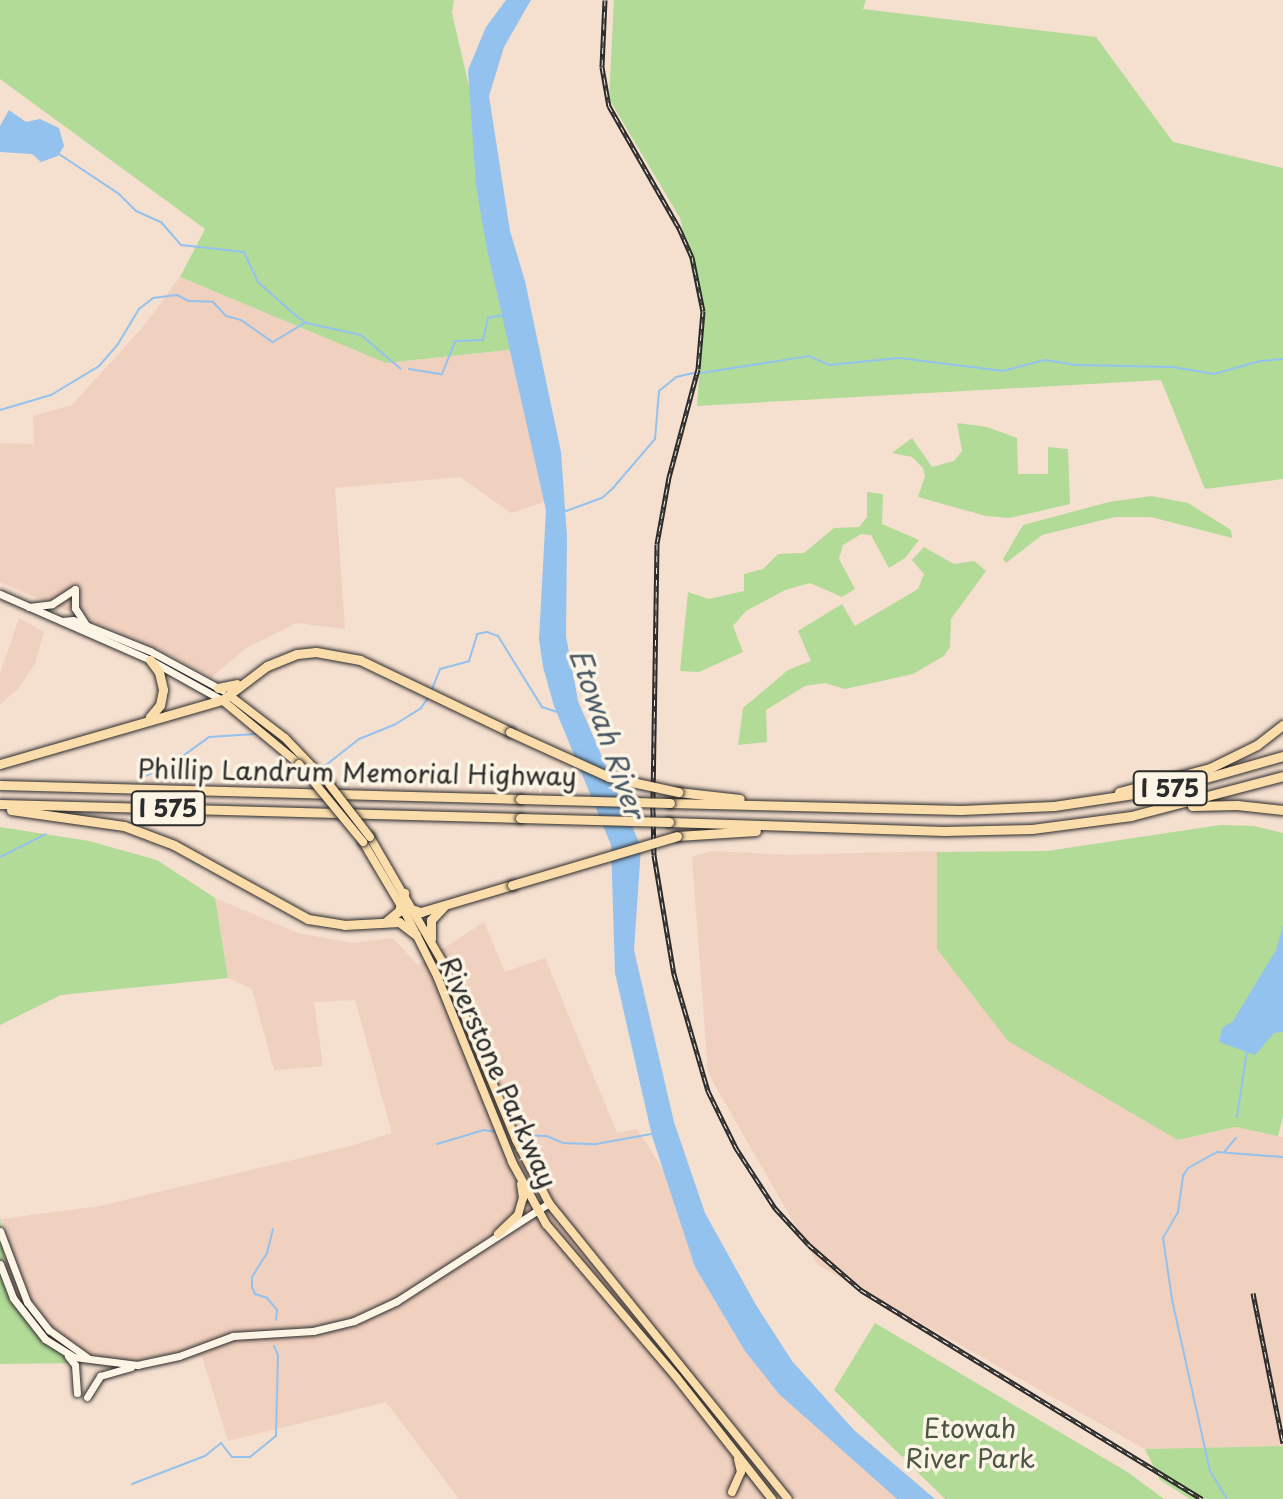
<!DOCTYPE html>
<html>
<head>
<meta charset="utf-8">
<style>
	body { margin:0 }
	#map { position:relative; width:1283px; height:1499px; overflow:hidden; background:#f5dfcf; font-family:"Playpen Sans",sans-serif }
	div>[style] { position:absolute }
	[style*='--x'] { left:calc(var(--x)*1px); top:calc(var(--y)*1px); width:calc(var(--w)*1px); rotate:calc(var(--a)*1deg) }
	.built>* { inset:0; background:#f0d0bf }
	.green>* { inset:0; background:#b2db98 }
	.water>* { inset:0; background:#93c2ee }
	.stream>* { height:2px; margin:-1px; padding:0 1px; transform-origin:1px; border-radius:1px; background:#93c2ee }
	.roads { filter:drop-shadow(0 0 2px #2b2b2b) drop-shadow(0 0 2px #2b2b2b) }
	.secondary>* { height:7px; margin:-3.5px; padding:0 3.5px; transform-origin:3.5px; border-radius:3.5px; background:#fcf5e5 }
	.primary>* { height:8px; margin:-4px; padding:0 4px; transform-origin:4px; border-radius:4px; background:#fbddab }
	.highway>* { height:9px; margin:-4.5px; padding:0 4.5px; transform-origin:4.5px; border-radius:4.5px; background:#fbddab }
	.rail>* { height:5px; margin-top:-2.5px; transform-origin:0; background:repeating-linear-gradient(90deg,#fcf5e5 0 6px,#2b2b2b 0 12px); box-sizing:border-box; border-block:2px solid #2b2b2b }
	.bridges { filter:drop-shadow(0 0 2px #2b2b2b) drop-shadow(0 0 2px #2b2b2b) }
	.primary-bridge>* { height:8px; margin:-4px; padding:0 4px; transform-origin:4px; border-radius:4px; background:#fbddab }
	.highway-bridge>* { height:9px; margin:-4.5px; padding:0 4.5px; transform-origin:4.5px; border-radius:4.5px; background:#fbddab }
	span { translate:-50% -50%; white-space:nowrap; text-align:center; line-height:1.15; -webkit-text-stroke:7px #fcf5e5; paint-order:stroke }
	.shield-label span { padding:2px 6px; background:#fcf5e5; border:2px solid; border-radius:6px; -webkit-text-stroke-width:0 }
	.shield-label { font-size:24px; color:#2b2b2b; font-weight:700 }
	.street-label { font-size:26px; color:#2b2b2b }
	.park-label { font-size:26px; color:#4d5746 }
	.water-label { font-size:28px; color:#4a5866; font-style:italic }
</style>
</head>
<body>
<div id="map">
	<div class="built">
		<div style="clip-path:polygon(180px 277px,386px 363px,517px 349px,550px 500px,511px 513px,460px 477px,335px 488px,345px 629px,297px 623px,246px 648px,212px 677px,169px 654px,0 582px,0 443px,34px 444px,33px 416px,72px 405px,142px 328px)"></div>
		<div style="clip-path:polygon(19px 618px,44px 632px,35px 664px,18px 689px,0 704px,0 674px)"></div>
		<div style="clip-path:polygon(711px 851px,788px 855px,937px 851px,937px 949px,1178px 1140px,1235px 1127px,1283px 1137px,1283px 1446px,1145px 1449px,818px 1265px,708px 1073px,692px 857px)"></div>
		<div style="clip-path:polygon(215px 898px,298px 933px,352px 943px,393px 938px,418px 965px,484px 922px,505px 972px,545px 958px,617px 1133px,637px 1129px,700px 1228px,722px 1284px,909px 1499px,459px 1499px,386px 1402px,228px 1441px,202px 1356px,125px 1370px,81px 1363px,41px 1335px,23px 1312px,5px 1269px,1px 1219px,100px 1206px,347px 1147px,392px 1133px,355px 1000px,314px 1002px,323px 1066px,274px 1070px,252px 989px,228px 978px)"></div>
	</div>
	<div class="green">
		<div style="clip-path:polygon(0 0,454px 0,452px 13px,484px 151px,517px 349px,386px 363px,180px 277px,205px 229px,0 79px)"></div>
		<div style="clip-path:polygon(614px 0,866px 0,863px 9px,1096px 37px,1173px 142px,1283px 168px,1283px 479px,1205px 489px,1161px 380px,697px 406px,703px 320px,680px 218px,609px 99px)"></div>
		<div style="clip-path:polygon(957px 423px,987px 427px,1017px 438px,1018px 474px,1048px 474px,1048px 447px,1068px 449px,1070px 504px,1009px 518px,986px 516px,918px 497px,925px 476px,923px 468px,912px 457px,892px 453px,912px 438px,932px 467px,954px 461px,962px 451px)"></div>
		<div style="clip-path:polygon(867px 492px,883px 494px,882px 524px,919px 540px,905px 558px,889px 568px,871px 535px,861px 534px,843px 545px,839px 559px,855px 589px,842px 597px,810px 583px,785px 590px,746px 611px,733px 626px,743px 652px,699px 672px,680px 671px,688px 592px,709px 599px,744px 591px,744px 574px,763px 569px,778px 554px,804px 553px,834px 528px,859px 527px,867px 517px)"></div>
		<div style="clip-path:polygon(1151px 496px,1188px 503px,1231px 530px,1232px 538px,1151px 517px,1115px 517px,1042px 535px,1006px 563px,1003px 559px,1023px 525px,1109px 502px)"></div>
		<div style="clip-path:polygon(924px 547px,954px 564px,974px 561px,986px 571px,951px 619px,950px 647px,944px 656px,913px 674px,845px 689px,825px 683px,805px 686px,766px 710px,767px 742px,738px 745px,743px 708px,788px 670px,811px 661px,798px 631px,842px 604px,855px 626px,918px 589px,924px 574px,912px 560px)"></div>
		<div style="clip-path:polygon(1220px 825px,1254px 826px,1283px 833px,1283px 1116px,1278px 1136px,1235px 1127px,1178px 1140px,1008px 1041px,937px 949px,937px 852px,1047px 851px)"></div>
		<div style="clip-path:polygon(0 827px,89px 841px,157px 860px,215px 898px,228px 978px,61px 995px,0 1025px)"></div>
		<div style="clip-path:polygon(0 1215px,5px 1269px,23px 1312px,41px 1335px,81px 1363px,0 1364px)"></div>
		<div style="clip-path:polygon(875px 1323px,1129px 1473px,1164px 1499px,945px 1499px,834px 1390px)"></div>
		<div style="clip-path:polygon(1283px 1446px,1283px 1499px,1190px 1499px,1160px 1480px,1145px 1449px)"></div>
	</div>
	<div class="water">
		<div style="clip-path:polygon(506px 0,531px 0,504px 47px,489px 96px,510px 231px,525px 281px,561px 452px,567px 536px,566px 636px,578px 701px,641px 847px,634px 950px,674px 1122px,705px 1213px,756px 1305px,792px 1361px,854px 1430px,935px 1499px,897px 1499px,779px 1394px,745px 1351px,695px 1267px,652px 1136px,615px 973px,611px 845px,554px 706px,543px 667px,539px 639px,546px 510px,487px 249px,476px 186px,468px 70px,486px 27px)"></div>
		<div style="clip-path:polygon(9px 110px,26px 122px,40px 119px,59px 128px,64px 146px,58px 156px,41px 162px,32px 154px,0 152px,0 126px)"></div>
		<div style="clip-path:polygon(1283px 926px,1283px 1032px,1274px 1033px,1255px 1055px,1219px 1042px,1222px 1028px,1233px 1021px,1276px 950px)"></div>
	</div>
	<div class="stream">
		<div style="--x:59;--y:154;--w:72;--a:33.7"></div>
		<div style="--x:119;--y:194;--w:24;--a:45"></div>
		<div style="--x:136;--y:211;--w:27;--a:24"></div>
		<div style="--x:161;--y:222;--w:30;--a:49"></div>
		<div style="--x:181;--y:245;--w:63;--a:6.3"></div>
		<div style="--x:244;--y:252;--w:33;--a:65"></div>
		<div style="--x:258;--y:282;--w:50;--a:41.7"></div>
		<div style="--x:295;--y:315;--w:14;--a:36"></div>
		<div style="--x:306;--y:323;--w:56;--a:12.3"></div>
		<div style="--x:361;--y:335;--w:52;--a:40.4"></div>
		<div style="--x:409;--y:369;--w:33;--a:9"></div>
		<div style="--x:442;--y:374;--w:35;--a:-68"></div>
		<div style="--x:455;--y:341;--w:28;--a:-2"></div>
		<div style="--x:483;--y:340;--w:23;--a:-77"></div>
		<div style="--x:488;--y:318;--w:16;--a:-11"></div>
		<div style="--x:701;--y:373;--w:109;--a:-8.9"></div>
		<div style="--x:809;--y:356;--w:22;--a:24"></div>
		<div style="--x:829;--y:365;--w:70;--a:-5.7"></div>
		<div style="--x:899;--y:358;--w:105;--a:7.1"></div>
		<div style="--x:1003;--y:371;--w:43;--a:-14.7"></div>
		<div style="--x:1045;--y:360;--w:33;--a:9"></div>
		<div style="--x:1078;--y:365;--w:94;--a:1.2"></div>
		<div style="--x:1172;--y:367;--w:43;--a:9.5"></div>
		<div style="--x:1214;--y:374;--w:48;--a:-15.8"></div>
		<div style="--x:1260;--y:361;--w:23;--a:-5"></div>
		<div style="--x:0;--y:410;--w:53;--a:-16.4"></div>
		<div style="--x:51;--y:395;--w:56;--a:-31.1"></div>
		<div style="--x:99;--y:366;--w:29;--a:-49"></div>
		<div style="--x:118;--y:344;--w:41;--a:-59"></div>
		<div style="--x:139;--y:309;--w:18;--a:-38"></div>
		<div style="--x:153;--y:298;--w:24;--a:-7"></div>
		<div style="--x:177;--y:295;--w:13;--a:27"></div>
		<div style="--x:189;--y:301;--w:24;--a:2"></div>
		<div style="--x:213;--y:302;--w:19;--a:47"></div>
		<div style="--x:226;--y:316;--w:16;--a:15"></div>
		<div style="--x:241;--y:320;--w:39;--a:35"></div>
		<div style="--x:273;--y:342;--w:37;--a:-31"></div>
		<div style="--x:566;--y:511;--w:38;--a:-20"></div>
		<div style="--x:602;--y:498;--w:15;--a:-42"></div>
		<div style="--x:613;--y:488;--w:65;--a:-49.4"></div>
		<div style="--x:655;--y:439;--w:48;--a:-85.2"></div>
		<div style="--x:659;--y:391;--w:22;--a:-39"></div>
		<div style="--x:676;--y:377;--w:18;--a:-13"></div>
		<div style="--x:432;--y:689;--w:22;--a:-68"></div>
		<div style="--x:440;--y:669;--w:30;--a:-15"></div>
		<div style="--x:469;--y:661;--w:28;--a:-73"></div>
		<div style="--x:477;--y:634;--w:10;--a:-11"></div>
		<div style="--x:487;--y:632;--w:12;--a:20"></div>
		<div style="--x:498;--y:636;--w:84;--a:58.2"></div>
		<div style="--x:542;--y:707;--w:16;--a:18"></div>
		<div style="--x:284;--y:757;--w:13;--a:39"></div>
		<div style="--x:316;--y:766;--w:10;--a:-6"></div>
		<div style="--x:326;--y:765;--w:42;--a:-38.2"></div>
		<div style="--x:359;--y:739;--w:38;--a:-22"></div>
		<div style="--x:394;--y:725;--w:32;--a:-32"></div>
		<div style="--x:421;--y:708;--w:12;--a:-55"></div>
		<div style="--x:141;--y:778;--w:34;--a:-24"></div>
		<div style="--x:172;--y:764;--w:46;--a:-36.1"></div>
		<div style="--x:209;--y:737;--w:46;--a:-3.7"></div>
		<div style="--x:0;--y:857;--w:51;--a:-26.6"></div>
		<div style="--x:1237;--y:1117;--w:67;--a:-81.4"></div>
		<div style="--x:516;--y:1134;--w:31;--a:4"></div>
		<div style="--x:547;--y:1136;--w:17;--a:24"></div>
		<div style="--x:563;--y:1143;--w:33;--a:2"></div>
		<div style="--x:596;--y:1144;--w:56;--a:-10.3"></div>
		<div style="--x:437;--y:1144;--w:49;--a:-16.6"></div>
		<div style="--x:484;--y:1130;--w:13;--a:9"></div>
		<div style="--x:1225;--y:1151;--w:17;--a:-50"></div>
		<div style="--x:273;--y:1229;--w:25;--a:104"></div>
		<div style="--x:267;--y:1253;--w:28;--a:122"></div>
		<div style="--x:252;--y:1277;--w:10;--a:90"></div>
		<div style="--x:252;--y:1287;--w:8;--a:67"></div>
		<div style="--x:255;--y:1294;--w:13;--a:18"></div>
		<div style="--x:267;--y:1298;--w:16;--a:50"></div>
		<div style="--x:277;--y:1310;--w:10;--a:96"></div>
		<div style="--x:132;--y:1484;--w:78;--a:-21"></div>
		<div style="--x:205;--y:1456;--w:21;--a:-39"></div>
		<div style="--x:221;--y:1443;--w:18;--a:52"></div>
		<div style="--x:232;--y:1457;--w:18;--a:0"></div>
		<div style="--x:250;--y:1457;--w:33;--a:-39"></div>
		<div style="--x:276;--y:1436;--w:81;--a:-88.6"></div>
		<div style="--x:278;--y:1355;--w:10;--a:-114"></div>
		<div style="--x:1227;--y:1499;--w:33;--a:-121"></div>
		<div style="--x:1210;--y:1471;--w:176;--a:-102.5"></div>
		<div style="--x:1172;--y:1299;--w:62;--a:-98.4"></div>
		<div style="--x:1163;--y:1238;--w:30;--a:-60"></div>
		<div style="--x:1178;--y:1212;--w:36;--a:-82"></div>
		<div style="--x:1183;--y:1176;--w:9;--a:-58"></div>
		<div style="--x:1188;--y:1168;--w:33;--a:-29"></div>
		<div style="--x:1217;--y:1152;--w:66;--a:4.3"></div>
	</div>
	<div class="roads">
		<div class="secondary">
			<div style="--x:75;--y:589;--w:19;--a:90"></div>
			<div style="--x:75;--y:608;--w:20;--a:57"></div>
			<div style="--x:0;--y:594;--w:164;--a:23.7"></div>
			<div style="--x:150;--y:660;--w:82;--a:29.1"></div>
			<div style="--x:29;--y:607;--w:23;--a:-7"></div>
			<div style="--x:52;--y:604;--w:27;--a:-33"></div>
			<div style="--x:62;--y:621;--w:11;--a:-5"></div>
			<div style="--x:73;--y:620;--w:83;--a:21.9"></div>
			<div style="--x:150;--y:651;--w:82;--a:28.4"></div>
			<div style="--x:0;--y:1231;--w:76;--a:69.2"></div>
			<div style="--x:27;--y:1302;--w:36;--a:52"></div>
			<div style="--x:49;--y:1330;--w:48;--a:35.7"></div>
			<div style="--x:0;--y:1264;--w:36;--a:69"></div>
			<div style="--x:13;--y:1298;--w:52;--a:52"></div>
			<div style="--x:45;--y:1339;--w:34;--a:32"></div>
			<div style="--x:74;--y:1357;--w:64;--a:7.2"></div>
			<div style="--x:137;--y:1365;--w:43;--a:-12.1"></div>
			<div style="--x:179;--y:1356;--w:58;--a:-20.3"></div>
			<div style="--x:233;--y:1336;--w:80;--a:-3.6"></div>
			<div style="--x:313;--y:1331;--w:42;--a:-13.7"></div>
			<div style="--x:354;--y:1321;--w:47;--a:-24.9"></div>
			<div style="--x:397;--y:1301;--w:181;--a:-32.8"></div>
			<div style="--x:68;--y:1356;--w:11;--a:52"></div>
			<div style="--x:75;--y:1365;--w:28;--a:86"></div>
			<div style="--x:87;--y:1397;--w:25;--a:-58"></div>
			<div style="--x:100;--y:1376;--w:32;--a:-16"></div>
		</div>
		<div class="primary">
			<div style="--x:230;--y:696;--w:69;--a:37.4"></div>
			<div style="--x:285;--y:738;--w:64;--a:46.3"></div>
			<div style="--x:222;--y:700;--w:100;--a:39.7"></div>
			<div style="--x:370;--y:837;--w:143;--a:59.9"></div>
			<div style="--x:442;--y:961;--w:194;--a:67.5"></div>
			<div style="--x:516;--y:1140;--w:71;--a:62.4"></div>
			<div style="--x:549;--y:1203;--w:380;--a:51.1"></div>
			<div style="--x:363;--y:842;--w:86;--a:59.3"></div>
			<div style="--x:407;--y:916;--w:67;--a:63.4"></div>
			<div style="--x:437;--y:976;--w:201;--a:68"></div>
			<div style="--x:512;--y:1162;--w:71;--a:61.3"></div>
			<div style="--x:546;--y:1224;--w:202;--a:49.6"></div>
			<div style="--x:677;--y:1378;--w:154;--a:51.9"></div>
			<div style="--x:498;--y:1234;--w:28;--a:-44"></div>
			<div style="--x:518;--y:1215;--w:18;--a:-74"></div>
			<div style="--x:523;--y:1198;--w:14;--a:-98"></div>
			<div style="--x:732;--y:1492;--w:22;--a:-66"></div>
			<div style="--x:741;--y:1472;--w:13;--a:-103"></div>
		</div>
		<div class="highway">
			<div style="--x:150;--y:660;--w:15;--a:53"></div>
			<div style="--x:159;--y:672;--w:18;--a:77"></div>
			<div style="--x:163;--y:690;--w:15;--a:101"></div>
			<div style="--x:160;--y:705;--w:16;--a:130"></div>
			<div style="--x:218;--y:688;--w:19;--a:-12"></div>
			<div style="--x:0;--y:764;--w:231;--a:-16.1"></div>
			<div style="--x:222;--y:700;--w:56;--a:-37.1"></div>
			<div style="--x:267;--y:666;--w:32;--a:-22"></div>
			<div style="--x:297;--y:654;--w:19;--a:-6"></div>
			<div style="--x:316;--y:652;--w:45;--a:10.3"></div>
			<div style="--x:360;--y:660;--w:166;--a:25.6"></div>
			<div style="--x:0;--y:785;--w:520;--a:1.54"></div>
			<div style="--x:678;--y:792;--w:62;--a:6.4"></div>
			<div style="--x:1119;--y:792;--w:94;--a:-14.8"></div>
			<div style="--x:1210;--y:768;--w:52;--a:-26.1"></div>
			<div style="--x:1257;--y:745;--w:33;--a:-38"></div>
			<div style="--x:670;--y:803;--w:291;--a:1.4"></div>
			<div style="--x:961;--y:810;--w:93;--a:-2.5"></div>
			<div style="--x:1054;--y:806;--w:114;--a:-8.6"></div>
			<div style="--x:1167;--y:789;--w:121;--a:-15.9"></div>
			<div style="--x:0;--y:804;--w:520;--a:1.54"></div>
			<div style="--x:1192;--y:806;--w:45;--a:-1.3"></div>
			<div style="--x:1237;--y:805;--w:46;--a:6.2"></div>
			<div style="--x:11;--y:810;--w:114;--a:8.1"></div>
			<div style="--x:124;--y:826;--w:53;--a:20.8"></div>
			<div style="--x:174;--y:845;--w:153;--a:28.9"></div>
			<div style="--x:308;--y:919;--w:36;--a:9"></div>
			<div style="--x:344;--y:925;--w:55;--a:-3.1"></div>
			<div style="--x:399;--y:922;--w:21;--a:37"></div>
			<div style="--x:669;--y:822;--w:275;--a:1.9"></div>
			<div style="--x:944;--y:831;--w:88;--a:-1.3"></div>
			<div style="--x:1032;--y:829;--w:100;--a:-7.5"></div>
			<div style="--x:1131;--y:816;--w:157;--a:-14.7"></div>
			<div style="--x:677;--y:836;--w:79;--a:-3.6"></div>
			<div style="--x:402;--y:906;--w:20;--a:18"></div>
			<div style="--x:421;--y:912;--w:95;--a:-16.5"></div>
			<div style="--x:387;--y:921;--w:16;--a:-40"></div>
			<div style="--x:399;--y:911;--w:19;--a:-74"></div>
			<div style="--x:431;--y:939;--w:19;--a:-90"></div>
			<div style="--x:431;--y:920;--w:18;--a:-47"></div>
		</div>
	</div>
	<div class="rail">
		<div style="--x:605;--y:0;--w:67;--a:92.6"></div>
		<div style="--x:602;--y:67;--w:40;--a:80"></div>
		<div style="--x:609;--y:106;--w:141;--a:60.2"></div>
		<div style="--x:679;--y:228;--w:32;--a:66"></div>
		<div style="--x:692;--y:257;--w:55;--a:78.5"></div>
		<div style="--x:703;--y:311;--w:58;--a:94.9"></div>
		<div style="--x:698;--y:369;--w:112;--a:105"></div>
		<div style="--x:669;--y:477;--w:68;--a:100.2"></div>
		<div style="--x:657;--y:544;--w:267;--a:90.9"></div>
		<div style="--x:653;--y:811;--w:44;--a:88.7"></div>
		<div style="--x:654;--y:855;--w:121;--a:80.5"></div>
		<div style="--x:674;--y:974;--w:122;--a:73.8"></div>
		<div style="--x:708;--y:1091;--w:64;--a:63.8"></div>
		<div style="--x:736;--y:1148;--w:72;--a:57"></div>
		<div style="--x:775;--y:1208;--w:50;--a:47.4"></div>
		<div style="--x:809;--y:1245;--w:69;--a:40.9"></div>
		<div style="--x:861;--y:1290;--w:400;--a:31.5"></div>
		<div style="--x:1253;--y:1293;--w:153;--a:78.7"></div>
	</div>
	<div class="bridges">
		<div class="primary-bridge">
			<div style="--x:299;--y:764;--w:101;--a:50.6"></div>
			<div style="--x:329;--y:784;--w:67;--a:52.3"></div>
		</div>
		<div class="highway-bridge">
			<div style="--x:510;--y:732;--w:109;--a:24.4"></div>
			<div style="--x:609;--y:777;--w:71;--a:12.3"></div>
			<div style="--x:520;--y:799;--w:150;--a:1.5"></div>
			<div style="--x:520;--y:818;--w:149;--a:1.5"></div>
			<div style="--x:512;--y:885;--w:172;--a:-16.5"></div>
		</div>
	</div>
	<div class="shield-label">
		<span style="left:1170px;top:788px">I 575</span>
		<span style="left:168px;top:808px">I 575</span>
	</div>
	<div class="street-label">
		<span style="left:357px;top:772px;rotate:1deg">Phillip Landrum Memorial Highway</span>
		<span style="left:499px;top:1072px;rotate:66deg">Riverstone Parkway</span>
	</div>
	<div class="park-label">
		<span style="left:970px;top:1443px">Etowah<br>River Park</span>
	</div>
	<div class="water-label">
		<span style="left:608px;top:733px;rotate:71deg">Etowah River</span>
	</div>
</div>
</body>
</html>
